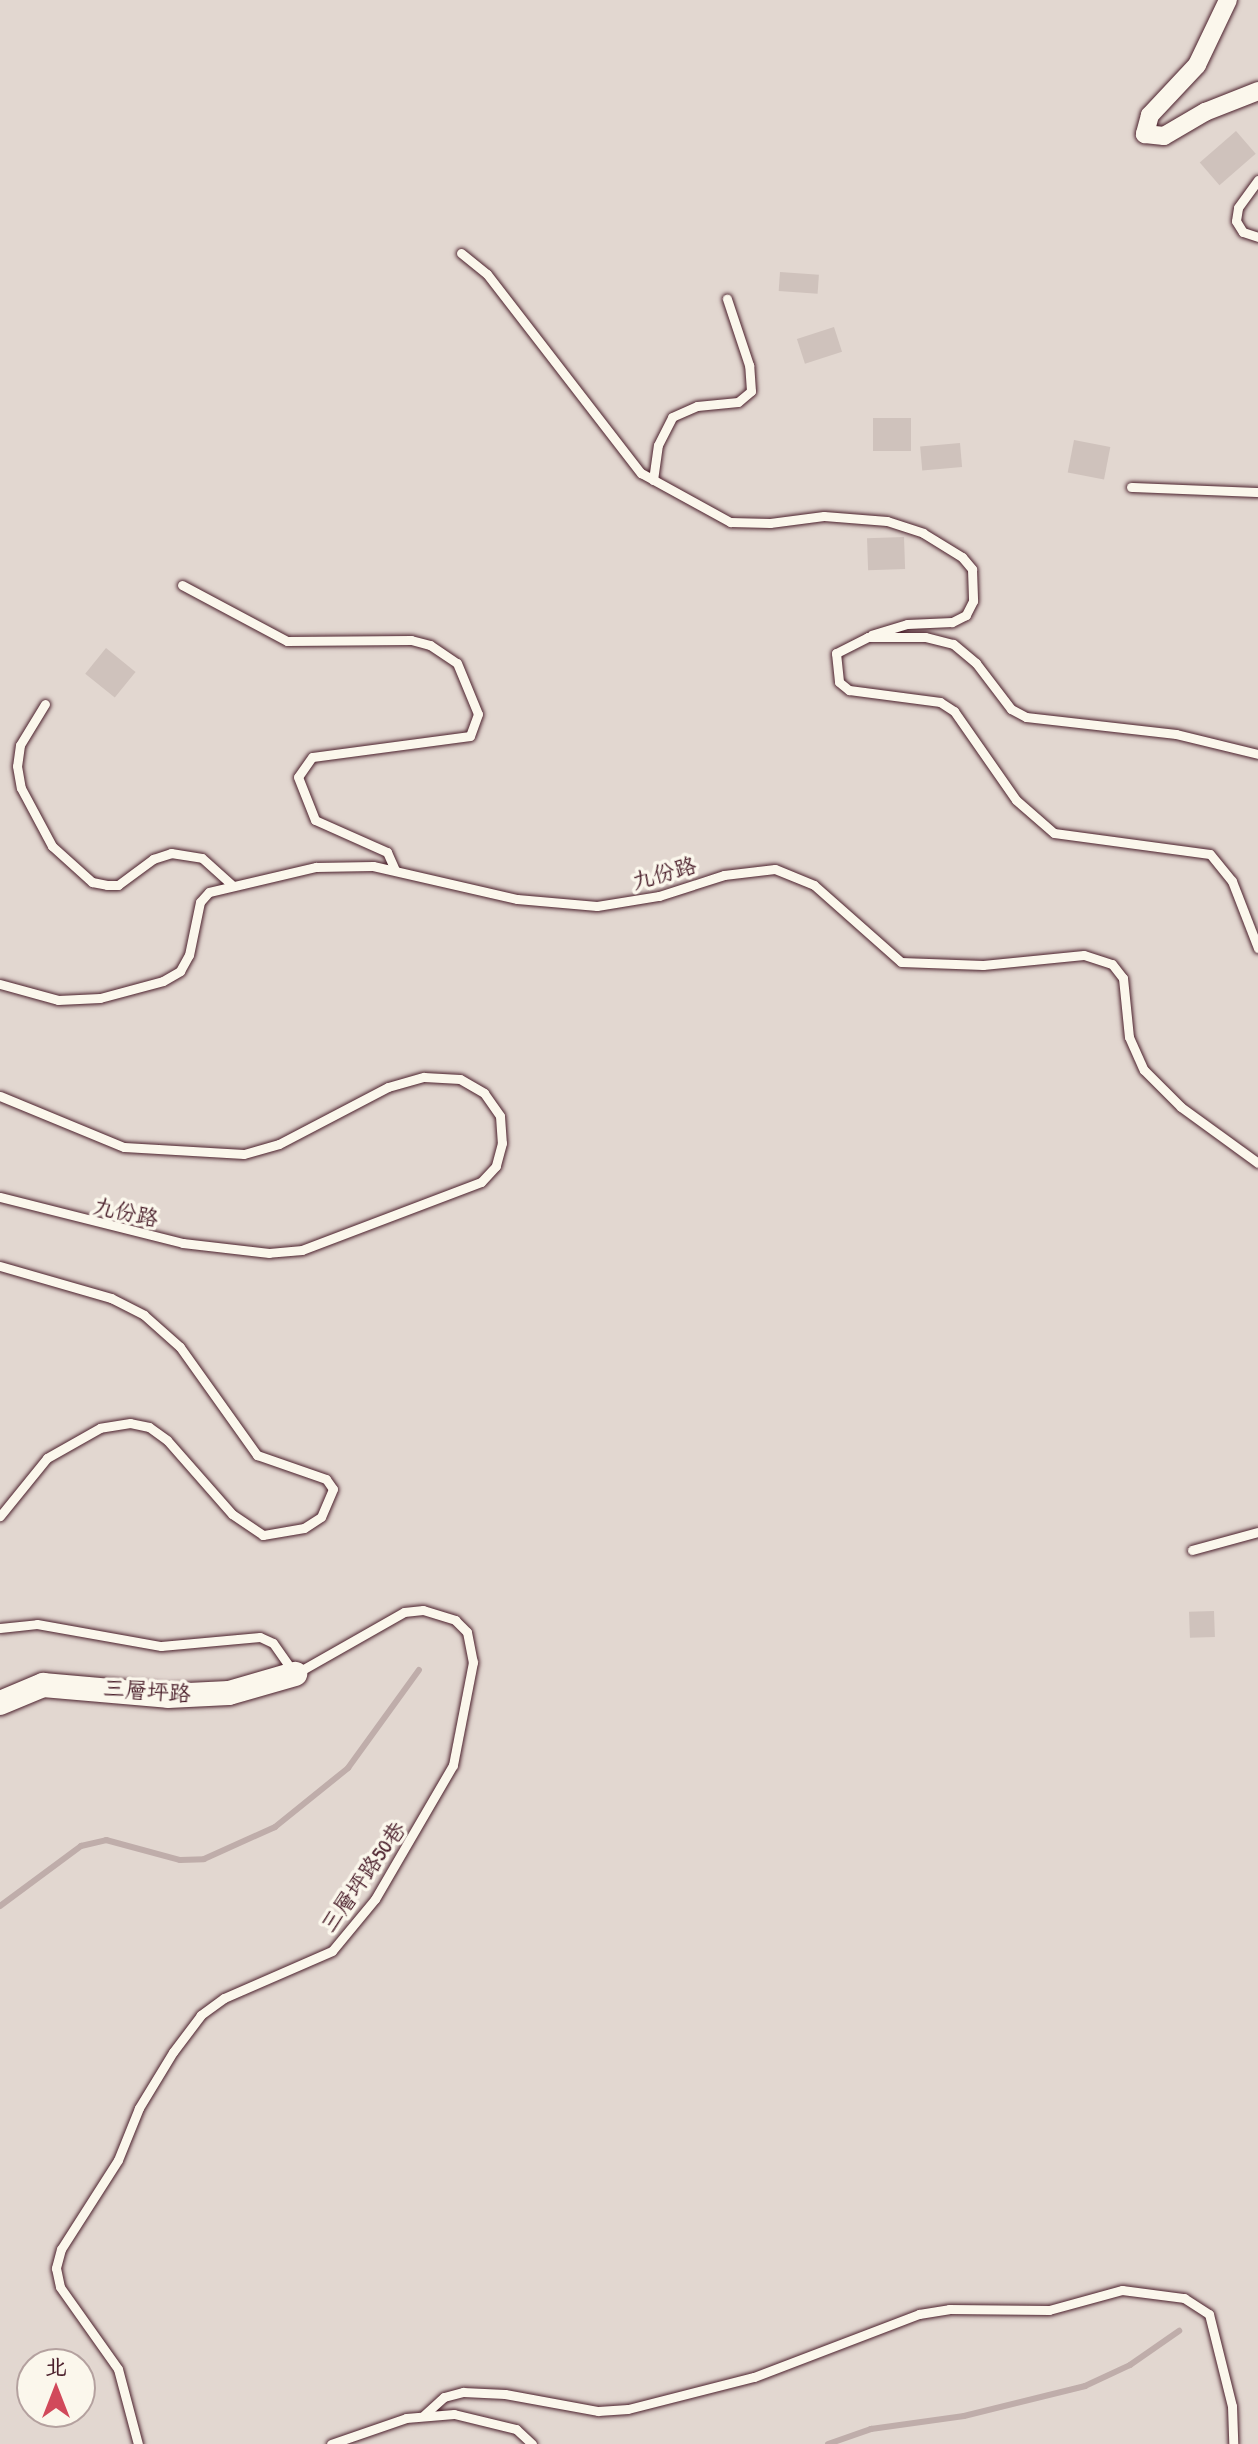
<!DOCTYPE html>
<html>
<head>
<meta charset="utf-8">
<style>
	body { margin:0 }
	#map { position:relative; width:1258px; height:2444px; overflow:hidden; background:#fbf7ec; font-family:"Patrick Hand","LXGW WenKai TC",sans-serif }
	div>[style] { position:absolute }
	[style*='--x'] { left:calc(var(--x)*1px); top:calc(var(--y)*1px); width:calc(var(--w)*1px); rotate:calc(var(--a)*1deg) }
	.green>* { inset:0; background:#e2d7d0 }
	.stream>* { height:6px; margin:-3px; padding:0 3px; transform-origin:3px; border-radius:3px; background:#bfadaa }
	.building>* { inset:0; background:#cfc2bc; transform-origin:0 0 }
	.roads { filter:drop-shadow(0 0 2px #4a1f2b) drop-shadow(0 0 2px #4a1f2b) }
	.lane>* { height:9px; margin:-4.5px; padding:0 4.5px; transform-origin:4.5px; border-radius:4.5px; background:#fbf7ec }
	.street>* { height:18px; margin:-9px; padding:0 9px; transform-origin:9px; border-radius:9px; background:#fbf7ec }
	.secondary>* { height:24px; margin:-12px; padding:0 12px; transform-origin:12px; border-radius:12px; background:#fbf7ec }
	span { translate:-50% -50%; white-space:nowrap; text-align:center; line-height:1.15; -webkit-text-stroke:7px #fbf7ec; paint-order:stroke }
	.street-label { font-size:22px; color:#4a1f2b }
	.north { position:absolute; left:16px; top:2348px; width:80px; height:80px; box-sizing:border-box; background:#fbf7ec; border:2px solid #b4a19f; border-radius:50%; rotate:0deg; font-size:22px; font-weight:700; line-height:32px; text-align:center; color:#4a1f2b }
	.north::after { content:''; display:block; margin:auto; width:28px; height:36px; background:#d1495b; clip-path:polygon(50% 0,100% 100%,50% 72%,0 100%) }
</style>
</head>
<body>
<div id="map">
	<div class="green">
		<div style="clip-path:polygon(evenodd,0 0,1258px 0,1258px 2444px,0 2444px,0 0,32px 2364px,80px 2364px,80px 2412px,32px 2412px,32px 2364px)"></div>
	</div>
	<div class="stream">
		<div style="--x:0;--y:1906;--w:101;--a:-36.5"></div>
		<div style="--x:81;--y:1846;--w:26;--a:-13"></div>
		<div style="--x:106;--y:1840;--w:77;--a:15.1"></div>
		<div style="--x:180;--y:1860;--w:24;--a:-2"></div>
		<div style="--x:204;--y:1859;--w:78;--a:-24.3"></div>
		<div style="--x:275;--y:1827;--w:94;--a:-38.9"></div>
		<div style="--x:348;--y:1768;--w:121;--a:-54.1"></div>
		<div style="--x:828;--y:2444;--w:46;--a:-19.2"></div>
		<div style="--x:871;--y:2429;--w:94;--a:-8"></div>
		<div style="--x:964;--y:2416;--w:125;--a:-13.9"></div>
		<div style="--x:1085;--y:2386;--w:50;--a:-25"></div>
		<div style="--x:1130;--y:2365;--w:60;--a:-34.8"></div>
	</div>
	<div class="building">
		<div style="left:1236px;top:131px;width:30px;height:48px;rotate:49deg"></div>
		<div style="left:780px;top:272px;width:39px;height:19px;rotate:4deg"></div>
		<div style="left:834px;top:327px;width:26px;height:39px;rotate:72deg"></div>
		<div style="left:911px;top:418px;width:33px;height:38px;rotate:90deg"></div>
		<div style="left:1074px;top:440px;width:37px;height:33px;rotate:11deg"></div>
		<div style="left:960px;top:443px;width:24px;height:40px;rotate:85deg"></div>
		<div style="left:904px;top:537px;width:32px;height:37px;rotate:88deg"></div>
		<div style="left:106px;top:648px;width:38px;height:33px;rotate:39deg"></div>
		<div style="left:1214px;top:1611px;width:26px;height:25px;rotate:88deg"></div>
	</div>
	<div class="roads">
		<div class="lane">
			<div style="--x:1258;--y:180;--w:34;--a:126"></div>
			<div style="--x:1238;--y:208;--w:13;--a:99"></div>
			<div style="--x:1236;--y:221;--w:13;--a:58"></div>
			<div style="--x:1243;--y:232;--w:16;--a:18"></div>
			<div style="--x:461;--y:253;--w:33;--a:39"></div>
			<div style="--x:487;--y:274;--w:252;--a:52.3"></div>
			<div style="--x:641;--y:473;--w:102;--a:28.8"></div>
			<div style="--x:730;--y:522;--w:40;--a:1.4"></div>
			<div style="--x:770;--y:523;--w:54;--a:-7.4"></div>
			<div style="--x:824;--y:516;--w:63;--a:4.5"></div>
			<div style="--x:887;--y:521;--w:38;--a:18"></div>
			<div style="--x:923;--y:533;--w:46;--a:31.6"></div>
			<div style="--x:962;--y:557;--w:16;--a:50"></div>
			<div style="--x:972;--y:569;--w:32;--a:88"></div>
			<div style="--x:973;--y:601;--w:16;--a:117"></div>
			<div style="--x:966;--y:615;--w:16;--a:153"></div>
			<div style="--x:952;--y:622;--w:45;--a:177.5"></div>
			<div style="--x:907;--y:624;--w:37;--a:163"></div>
			<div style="--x:653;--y:480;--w:35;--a:-82"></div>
			<div style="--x:658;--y:445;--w:31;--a:-63"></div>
			<div style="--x:672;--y:417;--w:27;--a:-24"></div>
			<div style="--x:697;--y:406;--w:41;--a:-5.6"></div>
			<div style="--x:738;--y:402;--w:17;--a:-40"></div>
			<div style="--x:751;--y:391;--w:26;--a:-94"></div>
			<div style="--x:749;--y:365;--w:70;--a:-108.4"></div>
			<div style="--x:1131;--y:487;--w:127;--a:2.3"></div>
			<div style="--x:182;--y:585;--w:119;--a:28.1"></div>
			<div style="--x:287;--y:641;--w:124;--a:-0.5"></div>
			<div style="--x:411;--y:640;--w:20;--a:15"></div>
			<div style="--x:430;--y:645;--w:32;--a:34"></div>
			<div style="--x:457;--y:663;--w:55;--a:67.6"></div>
			<div style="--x:478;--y:714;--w:23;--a:110"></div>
			<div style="--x:470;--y:736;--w:159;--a:172.4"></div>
			<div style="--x:312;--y:757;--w:24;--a:125"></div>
			<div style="--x:298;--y:777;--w:46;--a:68.4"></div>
			<div style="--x:315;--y:820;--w:79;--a:24"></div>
			<div style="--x:387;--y:852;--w:20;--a:66"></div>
			<div style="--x:45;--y:704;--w:48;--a:121.4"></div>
			<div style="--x:20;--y:745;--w:21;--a:98"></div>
			<div style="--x:17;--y:766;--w:22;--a:80"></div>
			<div style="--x:21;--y:788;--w:66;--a:61.9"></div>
			<div style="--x:52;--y:846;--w:54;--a:42"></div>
			<div style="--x:92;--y:882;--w:15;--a:11"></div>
			<div style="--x:107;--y:885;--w:11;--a:0"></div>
			<div style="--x:118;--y:885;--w:44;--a:-36.6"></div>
			<div style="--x:153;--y:859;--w:19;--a:-18"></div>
			<div style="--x:171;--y:853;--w:31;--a:9"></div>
			<div style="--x:202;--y:858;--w:40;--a:42"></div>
			<div style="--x:1258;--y:754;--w:84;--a:-166.3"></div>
			<div style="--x:1176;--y:734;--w:151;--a:-173.5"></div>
			<div style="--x:1026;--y:717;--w:17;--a:-152"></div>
			<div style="--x:1011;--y:709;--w:58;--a:-127.3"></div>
			<div style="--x:976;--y:663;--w:30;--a:-140"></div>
			<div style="--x:953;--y:644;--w:29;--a:-166"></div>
			<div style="--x:925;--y:637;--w:57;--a:180"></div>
			<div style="--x:868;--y:637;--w:36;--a:153"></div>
			<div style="--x:836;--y:653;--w:29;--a:84"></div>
			<div style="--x:839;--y:682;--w:13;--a:39"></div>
			<div style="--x:849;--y:690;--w:92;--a:7.5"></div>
			<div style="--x:940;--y:702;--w:17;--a:33"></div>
			<div style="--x:954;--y:711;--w:108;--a:55.1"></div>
			<div style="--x:1016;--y:800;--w:50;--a:41"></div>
			<div style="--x:1054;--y:833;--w:157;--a:7.7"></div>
			<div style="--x:1210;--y:854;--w:35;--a:51"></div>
			<div style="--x:1232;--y:881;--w:72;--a:68.8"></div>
			<div style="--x:0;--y:984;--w:60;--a:15.4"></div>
			<div style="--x:58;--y:1000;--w:42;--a:-2.7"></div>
			<div style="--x:100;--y:998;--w:65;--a:-15.1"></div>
			<div style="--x:163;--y:981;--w:20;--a:-30"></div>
			<div style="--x:180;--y:971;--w:18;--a:-61"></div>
			<div style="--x:189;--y:955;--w:54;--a:-78.3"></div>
			<div style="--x:200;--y:902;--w:13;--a:-48"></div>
			<div style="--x:209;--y:892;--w:110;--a:-13.2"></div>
			<div style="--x:316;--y:867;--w:57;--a:-1"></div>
			<div style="--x:373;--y:866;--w:148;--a:12.9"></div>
			<div style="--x:517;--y:899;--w:80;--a:5"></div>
			<div style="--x:597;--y:906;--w:63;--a:-9.2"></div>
			<div style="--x:659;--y:896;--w:68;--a:-17.9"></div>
			<div style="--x:724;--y:875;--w:51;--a:-6.7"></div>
			<div style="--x:775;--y:869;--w:42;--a:22.3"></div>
			<div style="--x:814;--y:885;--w:116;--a:41.5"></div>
			<div style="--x:901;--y:962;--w:82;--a:2.1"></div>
			<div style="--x:983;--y:965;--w:101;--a:-5.7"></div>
			<div style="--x:1084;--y:955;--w:29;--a:18"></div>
			<div style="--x:1112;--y:964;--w:18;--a:52"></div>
			<div style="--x:1123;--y:978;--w:59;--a:84.2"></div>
			<div style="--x:1129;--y:1037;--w:36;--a:66"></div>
			<div style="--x:1144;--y:1070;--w:52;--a:45"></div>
			<div style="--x:1181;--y:1107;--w:95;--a:36"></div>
			<div style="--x:0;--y:1096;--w:134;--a:22.4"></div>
			<div style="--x:124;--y:1147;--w:120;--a:3.3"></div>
			<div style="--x:244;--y:1154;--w:36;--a:-16"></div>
			<div style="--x:279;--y:1144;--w:123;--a:-27.6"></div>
			<div style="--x:388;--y:1087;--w:37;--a:-16"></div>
			<div style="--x:424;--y:1077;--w:36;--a:3"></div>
			<div style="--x:460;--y:1079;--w:28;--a:30"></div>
			<div style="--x:484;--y:1093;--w:28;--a:55"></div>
			<div style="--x:500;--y:1116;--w:27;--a:86"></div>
			<div style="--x:502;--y:1143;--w:24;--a:105"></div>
			<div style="--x:496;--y:1166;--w:22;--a:133"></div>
			<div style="--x:481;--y:1182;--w:191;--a:159.2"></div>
			<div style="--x:302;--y:1250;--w:33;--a:175"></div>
			<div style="--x:269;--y:1253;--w:87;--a:-173.4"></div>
			<div style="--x:183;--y:1243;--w:189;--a:-165.9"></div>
			<div style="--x:0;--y:1266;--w:116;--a:16.1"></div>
			<div style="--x:111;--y:1298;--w:37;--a:27"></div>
			<div style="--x:144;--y:1315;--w:48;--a:41.6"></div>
			<div style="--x:180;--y:1347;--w:133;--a:54.5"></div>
			<div style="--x:257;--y:1455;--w:73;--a:19.2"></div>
			<div style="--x:326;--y:1479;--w:12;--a:55"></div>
			<div style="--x:333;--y:1489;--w:30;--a:113"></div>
			<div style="--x:321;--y:1517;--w:20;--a:147"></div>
			<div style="--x:304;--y:1528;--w:42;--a:170.3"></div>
			<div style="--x:263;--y:1535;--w:37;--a:-146"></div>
			<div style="--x:232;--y:1514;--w:98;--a:-131.3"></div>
			<div style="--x:167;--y:1440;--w:22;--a:-144"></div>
			<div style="--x:149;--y:1427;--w:19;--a:-168"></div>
			<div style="--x:130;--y:1423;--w:30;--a:171"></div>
			<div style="--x:100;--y:1428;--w:61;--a:150.5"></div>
			<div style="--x:47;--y:1458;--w:75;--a:129"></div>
			<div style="--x:1192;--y:1550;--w:68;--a:-15.3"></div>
			<div style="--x:0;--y:1628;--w:37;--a:-6"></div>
			<div style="--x:37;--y:1624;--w:126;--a:10.1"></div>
			<div style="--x:161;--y:1646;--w:99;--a:-5.2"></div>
			<div style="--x:260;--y:1637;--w:14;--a:25"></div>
			<div style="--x:273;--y:1643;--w:38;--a:55"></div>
			<div style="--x:295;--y:1674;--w:125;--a:-29.6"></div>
			<div style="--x:404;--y:1612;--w:19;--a:-6"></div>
			<div style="--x:423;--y:1610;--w:34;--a:17"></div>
			<div style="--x:455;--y:1620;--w:17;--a:45"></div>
			<div style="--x:467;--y:1632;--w:31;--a:79"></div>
			<div style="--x:473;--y:1662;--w:105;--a:101"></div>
			<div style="--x:453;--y:1765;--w:155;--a:120.2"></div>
			<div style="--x:375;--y:1899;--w:67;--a:129.6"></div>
			<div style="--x:332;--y:1951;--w:118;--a:156.5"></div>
			<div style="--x:224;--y:1998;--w:29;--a:144"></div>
			<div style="--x:201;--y:2015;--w:46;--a:127.1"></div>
			<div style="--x:173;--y:2052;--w:66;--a:121.3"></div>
			<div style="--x:139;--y:2108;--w:56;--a:112"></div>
			<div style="--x:118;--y:2160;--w:106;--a:122.6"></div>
			<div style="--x:61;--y:2249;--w:20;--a:105"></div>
			<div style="--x:56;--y:2268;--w:19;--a:78"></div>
			<div style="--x:60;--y:2287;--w:100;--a:54.7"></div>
			<div style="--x:118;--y:2369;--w:78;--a:75.1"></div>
			<div style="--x:424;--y:2415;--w:27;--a:-42"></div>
			<div style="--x:444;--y:2397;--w:20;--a:-15"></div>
			<div style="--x:463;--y:2392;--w:42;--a:2.7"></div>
			<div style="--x:505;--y:2394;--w:95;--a:10.4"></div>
			<div style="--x:598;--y:2411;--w:30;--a:-4"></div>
			<div style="--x:628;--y:2409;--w:130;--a:-14.3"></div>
			<div style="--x:754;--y:2377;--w:177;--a:-20.9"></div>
			<div style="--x:919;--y:2314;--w:30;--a:-9"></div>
			<div style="--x:949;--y:2309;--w:100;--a:0.6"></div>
			<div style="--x:1049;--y:2310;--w:76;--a:-15.3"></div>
			<div style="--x:1122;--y:2290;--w:63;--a:7.4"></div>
			<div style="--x:1184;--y:2298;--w:30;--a:33"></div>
			<div style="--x:1209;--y:2314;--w:95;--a:76"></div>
			<div style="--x:1232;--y:2406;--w:38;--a:88"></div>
			<div style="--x:331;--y:2444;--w:79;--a:-19.1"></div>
			<div style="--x:406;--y:2418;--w:48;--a:-4.8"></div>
			<div style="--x:454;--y:2414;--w:64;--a:13.6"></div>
			<div style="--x:516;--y:2429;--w:22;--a:43"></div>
		</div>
		<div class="street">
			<div style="--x:1228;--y:0;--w:72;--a:115.5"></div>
			<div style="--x:1197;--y:65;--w:69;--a:133.2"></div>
			<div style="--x:1150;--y:115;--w:20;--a:105"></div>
			<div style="--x:1145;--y:134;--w:19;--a:6"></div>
			<div style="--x:1164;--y:136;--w:48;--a:-30.3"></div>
			<div style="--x:1205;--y:112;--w:57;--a:-21.6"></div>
		</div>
		<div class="secondary">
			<div style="--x:0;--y:1703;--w:47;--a:-22.7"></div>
			<div style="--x:43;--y:1685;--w:125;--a:5"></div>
			<div style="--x:168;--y:1696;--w:61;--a:-2.8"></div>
			<div style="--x:229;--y:1693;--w:69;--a:-16.1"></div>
		</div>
	</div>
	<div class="street-label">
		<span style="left:664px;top:873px;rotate:-15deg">九份路</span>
		<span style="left:126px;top:1212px;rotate:13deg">九份路</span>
		<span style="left:147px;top:1691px;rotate:4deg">三層坪路</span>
		<span style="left:363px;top:1877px;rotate:-55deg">三層坪路50巷</span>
	</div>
	<div class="north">北</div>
</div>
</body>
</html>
